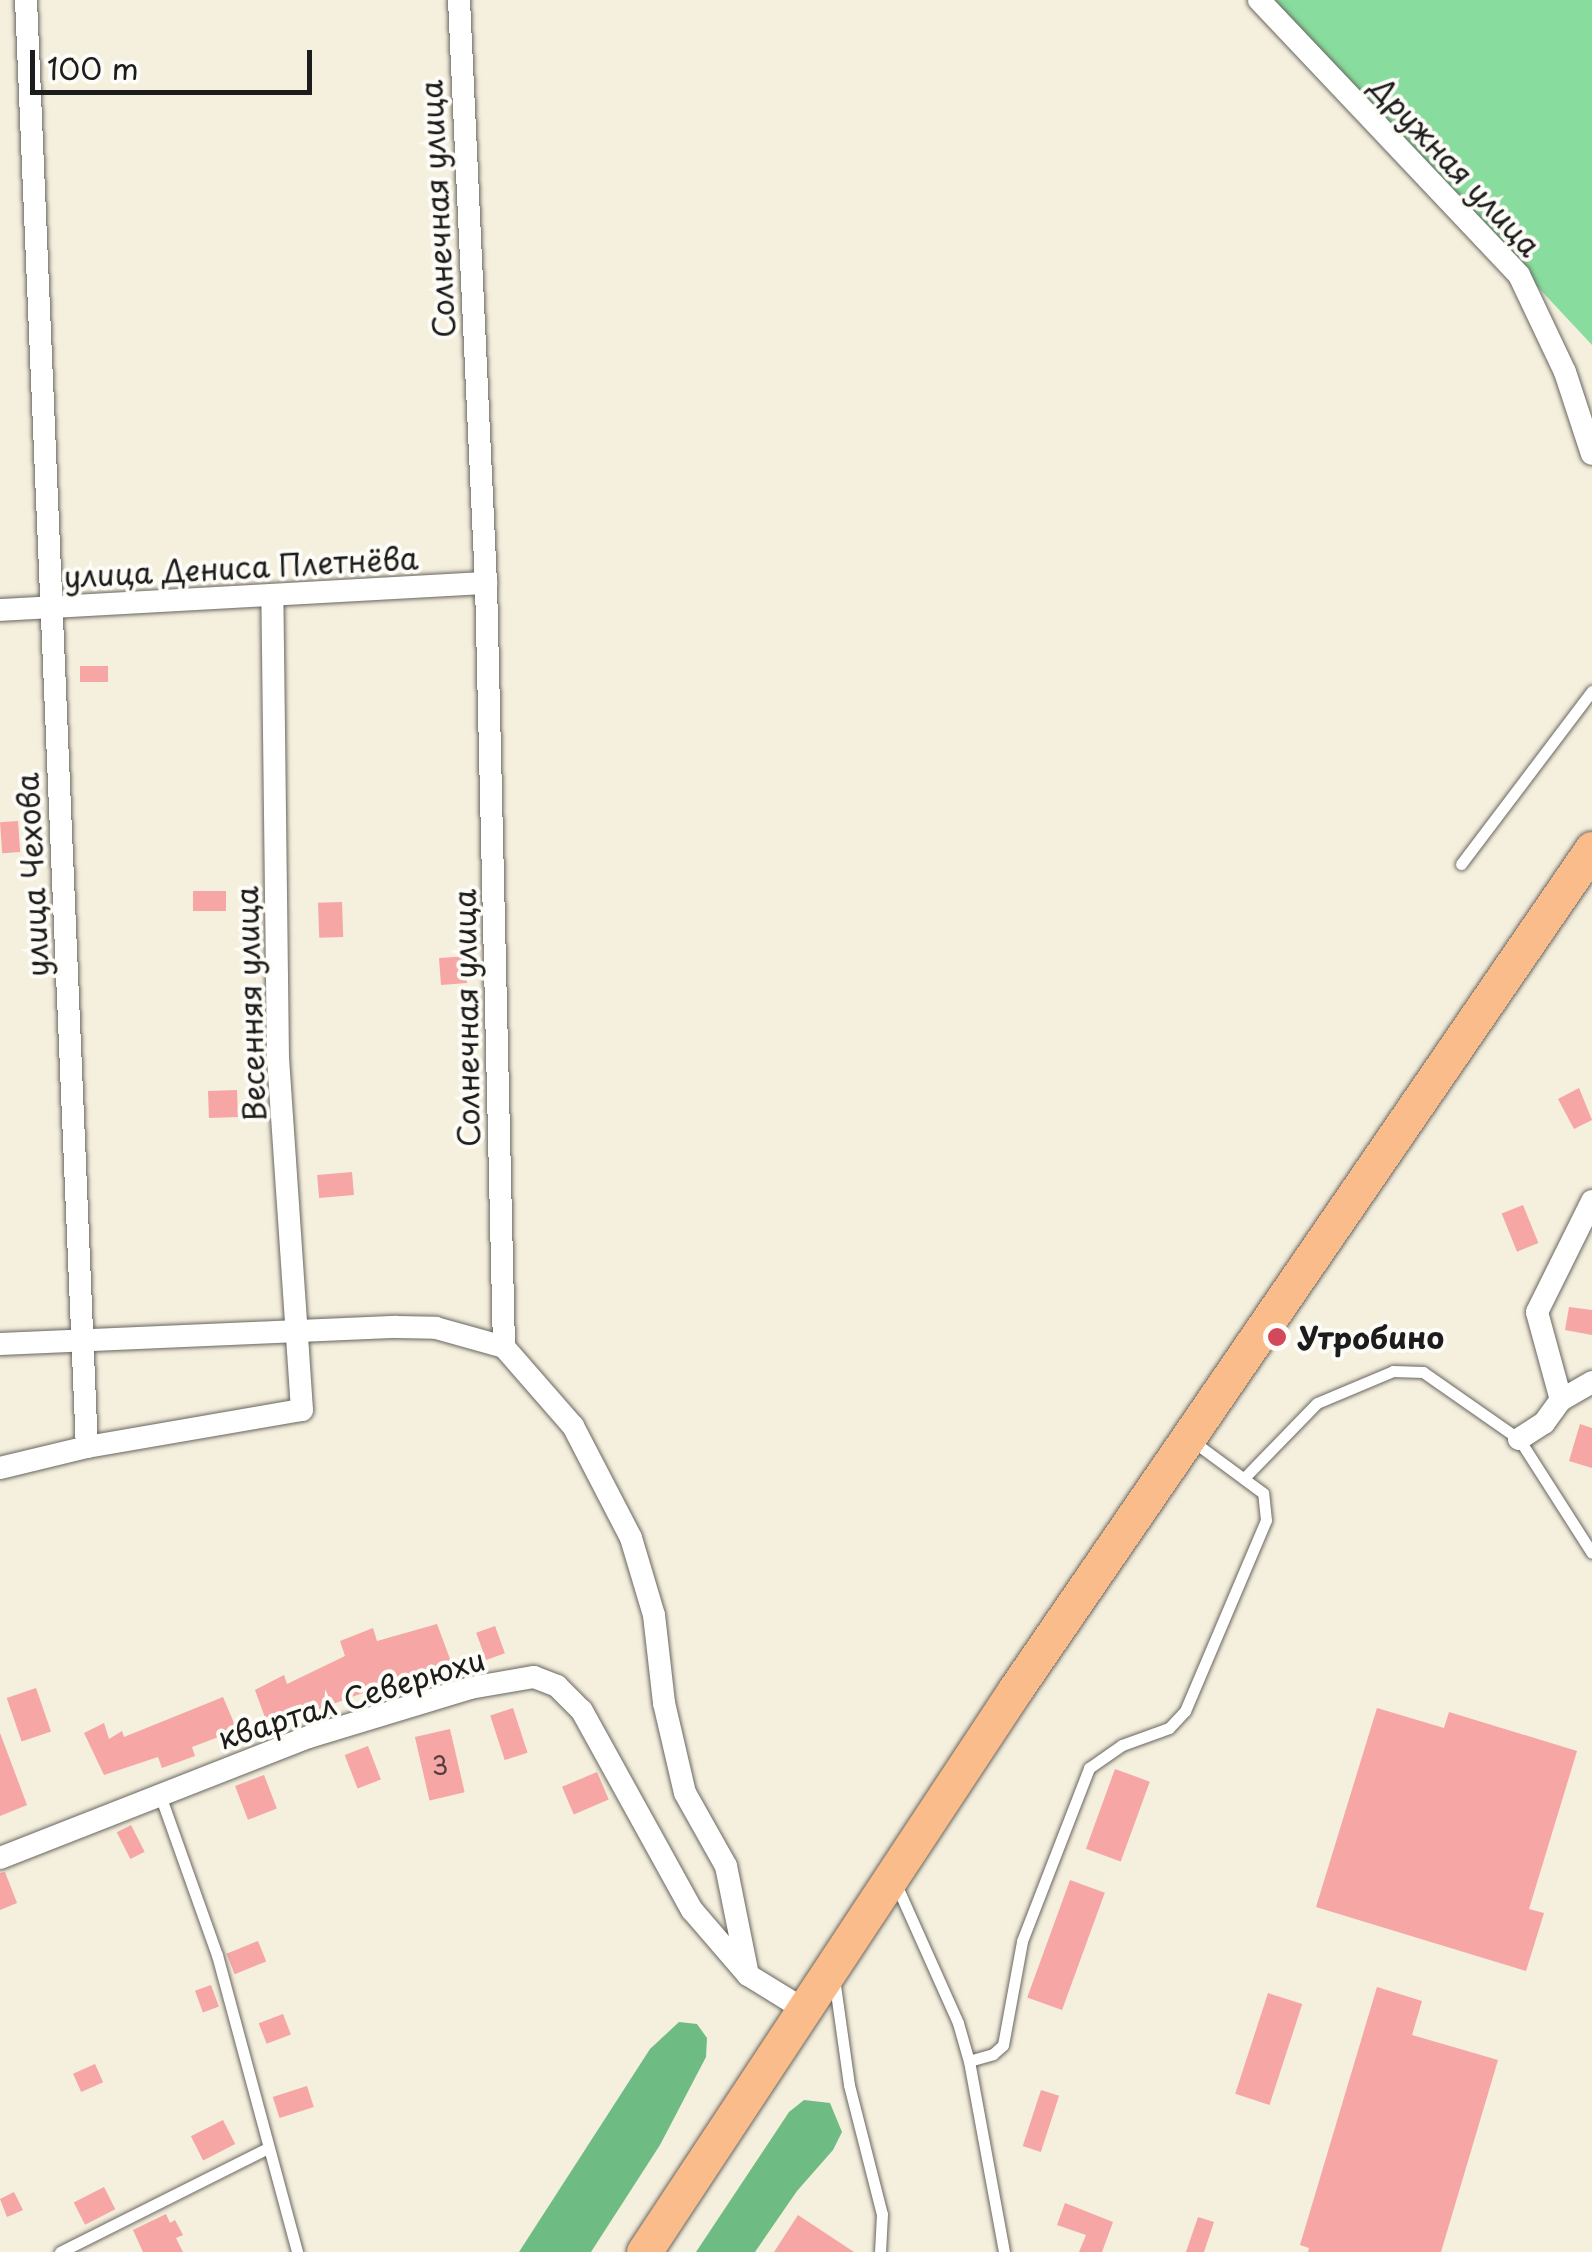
<!DOCTYPE html>
<html>
<head>
<meta charset="utf-8">
<style>
	body { margin:0 }
	#map { position:relative; width:1592px; height:2252px; overflow:hidden; background:#f5efdd; font-family:"Playpen Sans",sans-serif }
	div>[style] { position:absolute }
	[style*='--x'] { left:calc(var(--x)*1px); top:calc(var(--y)*1px); width:calc(var(--w)*1px); rotate:calc(var(--a)*1deg) }
	.green>* { inset:0; background:#88dc9d }
	.forest>* { inset:0; background:#6ebc84 }
	.building>* { inset:0; background:#f5a6a5; transform-origin:0 0 }
	.roads { filter:drop-shadow(0 0 2px #686660) drop-shadow(0 0 2px #686660) }
	.lane>* { height:11px; margin:-5.5px; padding:0 5.5px; transform-origin:5.5px; border-radius:5.5px; background:#fff }
	.street>* { height:22px; margin:-11px; padding:0 11px; transform-origin:11px; border-radius:11px; background:#fff }
	.primary>* { height:35px; margin:-17.5px; padding:0 17.5px; transform-origin:17.5px; border-radius:17.5px; background:#f9bc8a }
	.dots>* { width:28px; height:28px; translate:-50% -50%; box-sizing:border-box; border:5px solid #fdfcf7; border-radius:50% }
	span { translate:-50% -50%; white-space:nowrap; text-align:center; line-height:1.15; -webkit-text-stroke:8px #fdfcf7; paint-order:stroke }
	.number-label { font-size:25px; color:#523e3e }
	.number-label span { -webkit-text-stroke-width:0 }
	.street-label { font-size:30px; color:#1c1c1c }
	.poi-label { font-size:30px; color:#1c1c1c; font-weight:700 }
	.left { translate:0 -50%; text-align:left }
	.scale { position:absolute; left:30px; top:50px; width:282px; height:45px; box-sizing:border-box; border:5px solid #1c1c1c; border-top:0; padding-left:12px; font-size:30px; line-height:35px; white-space:nowrap; color:#1c1c1c; -webkit-text-stroke:8px #fdfcf7; paint-order:stroke }
</style>
</head>
<body>
<div id="map">
	<div class="green">
		<div style="clip-path:polygon(1269px 0,1592px 0,1592px 345px)"></div>
	</div>
	<div class="forest">
		<div style="clip-path:polygon(679px 2022px,697px 2024px,707px 2038px,706px 2057px,660px 2145px,591px 2252px,519px 2252px,650px 2049px)"></div>
		<div style="clip-path:polygon(804px 2100px,830px 2103px,842px 2132px,833px 2150px,797px 2191px,755px 2252px,696px 2252px,789px 2112px)"></div>
	</div>
	<div class="building">
		<div style="left:108px;top:666px;width:16px;height:28px;rotate:90deg"></div>
		<div style="left:18px;top:821px;width:31px;height:18px;rotate:86deg"></div>
		<div style="left:226px;top:891px;width:20px;height:33px;rotate:90deg"></div>
		<div style="left:342px;top:902px;width:35px;height:24px;rotate:88deg"></div>
		<div style="clip-path:polygon(471px 956px,472px 972px,466px 973px,467px 983px,441px 985px,439px 958px)"></div>
		<div style="clip-path:polygon(1579px 1088px,1592px 1120px,1574px 1129px,1558px 1099px)"></div>
		<div style="left:237px;top:1090px;width:27px;height:29px;rotate:88deg"></div>
		<div style="left:352px;top:1172px;width:23px;height:35px;rotate:85deg"></div>
		<div style="left:1523px;top:1205px;width:41px;height:23px;rotate:68deg"></div>
		<div style="clip-path:polygon(1569px 1307px,1592px 1310px,1592px 1335px,1565px 1330px)"></div>
		<div style="clip-path:polygon(1580px 1424px,1592px 1428px,1592px 1468px,1569px 1461px)"></div>
		<div style="clip-path:polygon(437px 1624px,453px 1667px,405px 1683px,403px 1678px,317px 1710px,314px 1700px,267px 1723px,255px 1690px,284px 1675px,287px 1684px,345px 1656px,340px 1641px,373px 1628px,377px 1641px)"></div>
		<div style="left:495px;top:1626px;width:29px;height:20px;rotate:70deg"></div>
		<div style="left:36px;top:1688px;width:46px;height:31px;rotate:71deg"></div>
		<div style="clip-path:polygon(223px 1697px,237px 1730px,192px 1747px,195px 1756px,162px 1768px,158px 1757px,104px 1775px,84px 1733px,104px 1723px,109px 1739px,122px 1731px,124px 1737px)"></div>
		<div style="left:513px;top:1708px;width:47px;height:24px;rotate:72deg"></div>
		<div style="clip-path:polygon(1377px 1708px,1444px 1728px,1449px 1712px,1577px 1751px,1529px 1909px,1544px 1913px,1526px 1971px,1316px 1907px)"></div>
		<div style="left:450px;top:1729px;width:65px;height:36px;rotate:77deg"></div>
		<div style="clip-path:polygon(0 1733px,27px 1805px,0 1816px)"></div>
		<div style="left:368px;top:1746px;width:36px;height:25px;rotate:69deg"></div>
		<div style="left:1115px;top:1769px;width:37px;height:85px;rotate:20deg"></div>
		<div style="left:597px;top:1772px;width:30px;height:38px;rotate:67deg"></div>
		<div style="left:264px;top:1775px;width:36px;height:31px;rotate:69deg"></div>
		<div style="left:131px;top:1825px;width:30px;height:16px;rotate:63deg"></div>
		<div style="clip-path:polygon(5px 1872px,17px 1903px,0 1910px,0 1873px)"></div>
		<div style="left:1070px;top:1880px;width:37px;height:125px;rotate:20deg"></div>
		<div style="left:258px;top:1941px;width:22px;height:34px;rotate:68deg"></div>
		<div style="left:211px;top:1985px;width:23px;height:17px;rotate:70deg"></div>
		<div style="clip-path:polygon(1377px 1987px,1422px 2001px,1412px 2035px,1498px 2060px,1441px 2252px,1308px 2252px,1309px 2248px,1300px 2245px)"></div>
		<div style="left:1268px;top:1993px;width:36px;height:106px;rotate:18deg"></div>
		<div style="left:283px;top:2014px;width:22px;height:26px;rotate:69deg"></div>
		<div style="left:95px;top:2064px;width:20px;height:24px;rotate:66deg"></div>
		<div style="left:307px;top:2086px;width:22px;height:36px;rotate:72deg"></div>
		<div style="left:1041px;top:2090px;width:19px;height:59px;rotate:18deg"></div>
		<div style="left:223px;top:2120px;width:27px;height:36px;rotate:63deg"></div>
		<div style="left:104px;top:2187px;width:25px;height:34px;rotate:63deg"></div>
		<div style="clip-path:polygon(14px 2192px,23px 2210px,7px 2217px,0 2199px)"></div>
		<div style="clip-path:polygon(1065px 2203px,1113px 2222px,1102px 2252px,1079px 2252px,1086px 2235px,1057px 2225px)"></div>
		<div style="clip-path:polygon(166px 2214px,170px 2223px,175px 2220px,183px 2235px,176px 2238px,183px 2252px,143px 2252px,133px 2230px)"></div>
		<div style="clip-path:polygon(798px 2215px,854px 2252px,774px 2252px)"></div>
		<div style="clip-path:polygon(1198px 2217px,1214px 2222px,1204px 2252px,1186px 2252px)"></div>
	</div>
	<div class="roads">
		<div class="lane">
			<div style="--x:1461;--y:864;--w:217;--a:-52.9"></div>
			<div style="--x:1245;--y:1477;--w:103;--a:-45.8"></div>
			<div style="--x:1317;--y:1403;--w:82;--a:-22.8"></div>
			<div style="--x:1393;--y:1371;--w:30;--a:2"></div>
			<div style="--x:1423;--y:1372;--w:117;--a:34.9"></div>
			<div style="--x:1519;--y:1439;--w:135;--a:57.4"></div>
			<div style="--x:160;--y:1795;--w:170;--a:70.4"></div>
			<div style="--x:217;--y:1955;--w:308;--a:74.9"></div>
			<div style="--x:895;--y:1882;--w:154;--a:65.9"></div>
			<div style="--x:958;--y:2023;--w:40;--a:74"></div>
			<div style="--x:969;--y:2061;--w:194;--a:79.6"></div>
			<div style="--x:834;--y:1978;--w:108;--a:82"></div>
			<div style="--x:849;--y:2085;--w:133;--a:75.7"></div>
			<div style="--x:882;--y:2214;--w:38;--a:93"></div>
			<div style="--x:969;--y:2061;--w:25;--a:-16"></div>
			<div style="--x:993;--y:2054;--w:13;--a:-42"></div>
			<div style="--x:1003;--y:2045;--w:106;--a:-79.6"></div>
			<div style="--x:1022;--y:1941;--w:186;--a:-68.8"></div>
			<div style="--x:1089;--y:1768;--w:40;--a:-34.9"></div>
			<div style="--x:1122;--y:1745;--w:50;--a:-19.9"></div>
			<div style="--x:1169;--y:1728;--w:23;--a:-47"></div>
			<div style="--x:1185;--y:1711;--w:207;--a:-67"></div>
			<div style="--x:1266;--y:1520;--w:27;--a:-96"></div>
			<div style="--x:1263;--y:1493;--w:89;--a:-143.6"></div>
			<div style="--x:60;--y:2252;--w:233;--a:-26.6"></div>
		</div>
		<div class="street">
			<div style="--x:26;--y:0;--w:1448;--a:87.59"></div>
			<div style="--x:459;--y:0;--w:584;--a:87.35"></div>
			<div style="--x:486;--y:583;--w:764;--a:88.65"></div>
			<div style="--x:504;--y:1347;--w:105;--a:48.9"></div>
			<div style="--x:573;--y:1426;--w:126;--a:62.6"></div>
			<div style="--x:631;--y:1538;--w:80;--a:73.4"></div>
			<div style="--x:654;--y:1615;--w:89;--a:83.5"></div>
			<div style="--x:664;--y:1703;--w:92;--a:76.9"></div>
			<div style="--x:685;--y:1793;--w:84;--a:60.7"></div>
			<div style="--x:726;--y:1866;--w:111;--a:78.6"></div>
			<div style="--x:1259;--y:0;--w:378;--a:46.6"></div>
			<div style="--x:1519;--y:275;--w:107;--a:64.6"></div>
			<div style="--x:1565;--y:372;--w:86;--a:71.8"></div>
			<div style="--x:0;--y:610;--w:487;--a:-3.2"></div>
			<div style="--x:0;--y:1344;--w:397;--a:-2.5"></div>
			<div style="--x:397;--y:1327;--w:39;--a:1"></div>
			<div style="--x:436;--y:1328;--w:71;--a:15.6"></div>
			<div style="--x:1561;--y:1400;--w:91;--a:-105.3"></div>
			<div style="--x:1537;--y:1312;--w:124;--a:-63.6"></div>
			<div style="--x:1519;--y:1439;--w:30;--a:-33"></div>
			<div style="--x:1544;--y:1423;--w:29;--a:-54"></div>
			<div style="--x:1561;--y:1400;--w:36;--a:-30"></div>
			<div style="--x:0;--y:1468;--w:89;--a:-13.6"></div>
			<div style="--x:87;--y:1447;--w:218;--a:-9.8"></div>
			<div style="--x:302;--y:1410;--w:352;--a:-93.9"></div>
			<div style="--x:278;--y:1059;--w:464;--a:-90.7"></div>
			<div style="--x:0;--y:1858;--w:332;--a:-21.4"></div>
			<div style="--x:309;--y:1737;--w:168;--a:-16.9"></div>
			<div style="--x:470;--y:1688;--w:65;--a:-9.8"></div>
			<div style="--x:534;--y:1677;--w:25;--a:21"></div>
			<div style="--x:557;--y:1686;--w:35;--a:45"></div>
			<div style="--x:582;--y:1711;--w:227;--a:61.1"></div>
			<div style="--x:692;--y:1910;--w:86;--a:49.3"></div>
			<div style="--x:748;--y:1975;--w:67;--a:31.6"></div>
		</div>
		<div class="primary">
			<div style="--x:644;--y:2252;--w:673;--a:-56.57"></div>
			<div style="--x:1015;--y:1690;--w:1020;--a:-55.55"></div>
		</div>
	</div>
	<div class="dots">
		<div style="left:1277px;top:1337px;background:#d1495b"></div>
	</div>
	<div class="number-label">
		<span style="left:440px;top:1765px">3</span>
	</div>
	<div class="street-label">
		<span style="left:1456px;top:166px;rotate:47deg">Дружная улица</span>
		<span style="left:437px;top:209px;rotate:-93deg">Солнечная улица</span>
		<span style="left:241px;top:567px;rotate:-3deg">улица Дениса Плетнёва</span>
		<span style="left:32px;top:875px;rotate:-93deg">улица Чехова</span>
		<span style="left:250px;top:1004px;rotate:-92deg">Весенняя улица</span>
		<span style="left:466px;top:1018px;rotate:-91deg">Солнечная улица</span>
		<span style="left:351px;top:1698px;rotate:-17deg">квартал Северюхи</span>
	</div>
	<div class="poi-label">
		<span class="left" style="left:1297px;top:1337px">Утробино</span>
	</div>
	<div class="scale">100 m</div>
</div>
</body>
</html>
